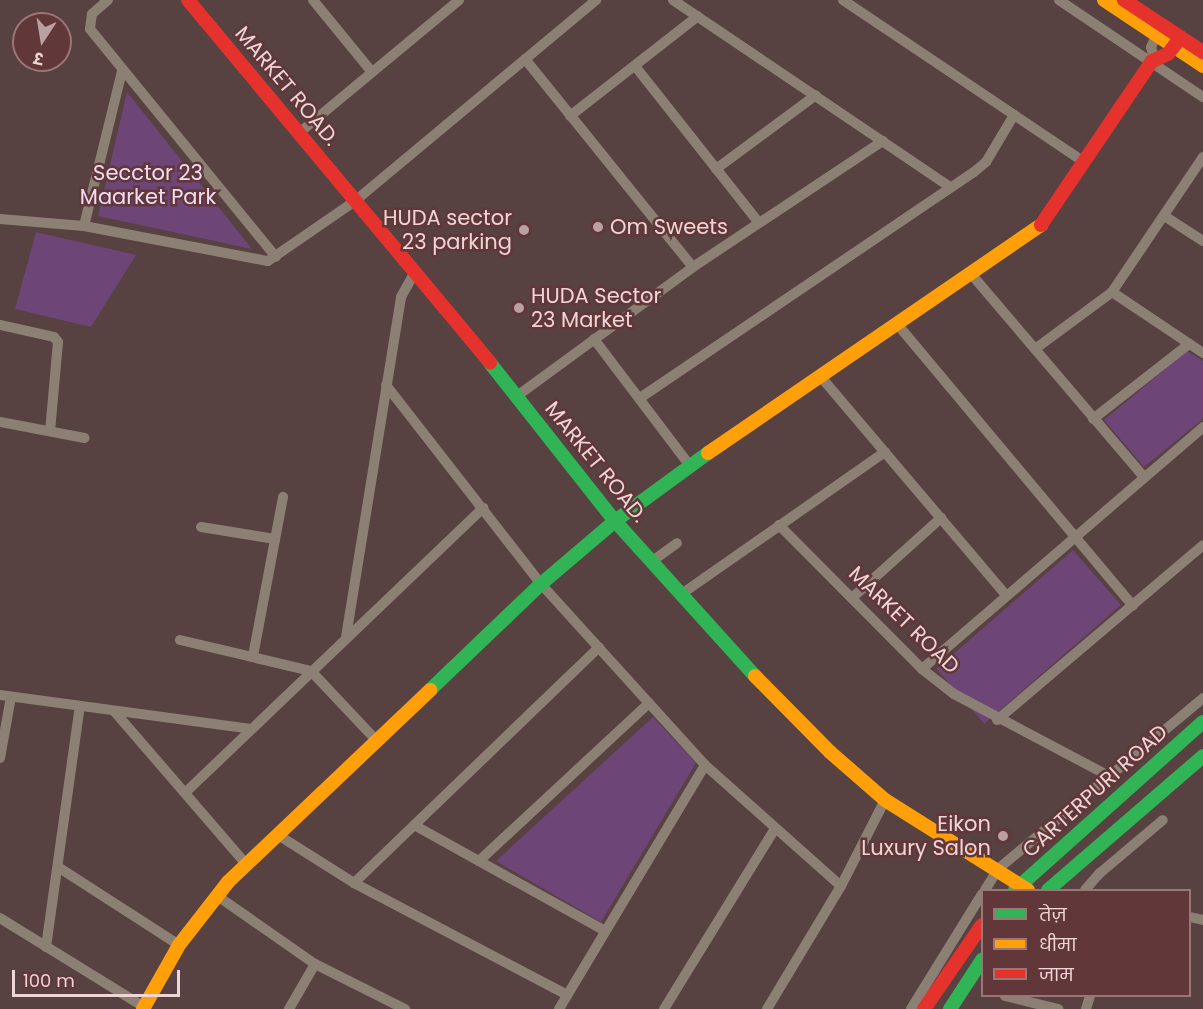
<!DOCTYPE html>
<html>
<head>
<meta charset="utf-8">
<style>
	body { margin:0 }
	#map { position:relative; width:1203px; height:1009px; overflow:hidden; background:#574141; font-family:Poppins,"Noto Sans Devanagari",sans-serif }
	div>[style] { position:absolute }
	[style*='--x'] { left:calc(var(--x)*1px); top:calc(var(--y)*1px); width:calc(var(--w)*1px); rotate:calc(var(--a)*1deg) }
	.green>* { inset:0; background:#6d4577; transform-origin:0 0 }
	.street>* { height:10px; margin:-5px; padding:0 5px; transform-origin:5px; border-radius:5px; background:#8c8074 }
	.fast>* { height:14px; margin:-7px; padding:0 7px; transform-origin:7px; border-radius:7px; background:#30b455 }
	.slow>* { height:14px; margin:-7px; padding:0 7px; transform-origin:7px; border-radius:7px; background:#ff9f0a }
	.jam>* { height:14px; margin:-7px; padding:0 7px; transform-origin:7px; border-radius:7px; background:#e5322d }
	.dots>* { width:16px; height:16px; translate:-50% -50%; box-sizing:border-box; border:3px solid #613739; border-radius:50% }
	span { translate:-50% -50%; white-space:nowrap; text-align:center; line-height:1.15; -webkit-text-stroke:5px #613739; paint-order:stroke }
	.street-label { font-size:21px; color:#efd5d5 }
	.park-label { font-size:21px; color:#eeddf4 }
	.poi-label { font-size:21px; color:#efd5d5 }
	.right { translate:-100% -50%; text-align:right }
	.left { translate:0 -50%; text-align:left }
	.legend { position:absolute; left:981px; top:889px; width:210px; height:108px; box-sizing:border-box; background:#613739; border:2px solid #9a7677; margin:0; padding:8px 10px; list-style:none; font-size:18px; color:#efd5d5 }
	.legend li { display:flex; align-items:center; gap:12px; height:30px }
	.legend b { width:30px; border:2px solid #9a7677 }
	.north { position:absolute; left:12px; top:12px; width:60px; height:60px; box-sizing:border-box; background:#613739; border:2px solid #9a7677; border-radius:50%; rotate:192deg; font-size:16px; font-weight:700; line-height:24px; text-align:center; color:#efd5d5 }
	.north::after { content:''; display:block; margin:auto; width:21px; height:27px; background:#baa1a1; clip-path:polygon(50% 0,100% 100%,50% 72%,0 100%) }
	.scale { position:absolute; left:12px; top:970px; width:168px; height:27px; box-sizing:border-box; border:3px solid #efd5d5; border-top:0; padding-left:8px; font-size:18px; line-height:21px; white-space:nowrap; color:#efd5d5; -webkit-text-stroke:4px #613739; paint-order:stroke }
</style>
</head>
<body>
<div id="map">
	<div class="green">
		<div style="clip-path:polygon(127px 92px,252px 249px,98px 216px)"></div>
		<div style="clip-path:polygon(36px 232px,136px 255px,91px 327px,15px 309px)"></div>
		<div style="clip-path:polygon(1187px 351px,1203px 361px,1203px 419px,1144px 467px,1104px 420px)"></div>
		<div style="left:1073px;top:550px;width:73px;height:181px;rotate:49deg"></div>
		<div style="clip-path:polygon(653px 717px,696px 763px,601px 922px,496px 861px)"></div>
	</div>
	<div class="street">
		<div style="--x:108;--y:0;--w:21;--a:139"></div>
		<div style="--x:92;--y:14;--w:15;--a:98"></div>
		<div style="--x:90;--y:29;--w:294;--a:50.8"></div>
		<div style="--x:313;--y:0;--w:93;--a:50.7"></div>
		<div style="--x:673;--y:0;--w:334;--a:34"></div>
		<div style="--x:843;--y:0;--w:290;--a:33.9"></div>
		<div style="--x:1059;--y:0;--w:174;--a:34"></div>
		<div style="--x:1154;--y:58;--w:11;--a:-105"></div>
		<div style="--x:1151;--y:47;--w:19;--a:-65"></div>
		<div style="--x:525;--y:59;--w:267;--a:51.1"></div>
		<div style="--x:635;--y:66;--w:200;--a:51.7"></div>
		<div style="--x:570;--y:116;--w:162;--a:-38"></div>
		<div style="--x:299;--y:133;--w:208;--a:-39.7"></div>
		<div style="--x:716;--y:169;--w:124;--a:-36.5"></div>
		<div style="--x:1166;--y:217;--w:44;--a:33"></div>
		<div style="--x:0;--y:219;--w:84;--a:4.8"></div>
		<div style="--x:84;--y:226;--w:187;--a:10.8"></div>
		<div style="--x:268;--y:261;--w:106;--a:-34.6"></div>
		<div style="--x:355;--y:201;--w:314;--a:-39.8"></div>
		<div style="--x:84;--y:226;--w:160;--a:-76.2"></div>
		<div style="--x:972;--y:275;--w:265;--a:49.6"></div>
		<div style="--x:1112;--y:292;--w:110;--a:33.8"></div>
		<div style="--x:0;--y:325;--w:55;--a:12.5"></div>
		<div style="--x:54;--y:337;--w:6;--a:51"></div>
		<div style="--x:58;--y:342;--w:89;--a:95.1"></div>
		<div style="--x:898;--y:325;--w:366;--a:50.1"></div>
		<div style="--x:594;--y:339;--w:159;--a:52.9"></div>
		<div style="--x:1035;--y:349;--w:96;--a:-36.5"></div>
		<div style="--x:1112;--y:292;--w:163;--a:-56"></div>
		<div style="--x:821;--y:377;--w:286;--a:49.7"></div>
		<div style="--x:386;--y:385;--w:252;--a:52.1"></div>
		<div style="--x:541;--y:584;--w:244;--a:47.8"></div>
		<div style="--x:705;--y:765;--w:182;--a:41.7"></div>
		<div style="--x:517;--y:396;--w:218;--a:-36.2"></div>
		<div style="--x:693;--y:267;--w:228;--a:-33.6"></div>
		<div style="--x:640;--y:398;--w:403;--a:-34.1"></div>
		<div style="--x:974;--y:172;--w:16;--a:-40"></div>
		<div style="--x:986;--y:162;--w:55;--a:-59.2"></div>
		<div style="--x:1093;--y:419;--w:122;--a:-38"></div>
		<div style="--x:0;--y:422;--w:86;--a:10.7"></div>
		<div style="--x:779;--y:525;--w:203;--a:45.2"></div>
		<div style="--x:922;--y:669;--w:41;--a:38"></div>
		<div style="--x:954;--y:694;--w:175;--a:27.9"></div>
		<div style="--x:201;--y:527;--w:75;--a:9.2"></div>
		<div style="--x:651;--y:562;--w:32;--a:-36"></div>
		<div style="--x:680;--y:595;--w:250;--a:-34.9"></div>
		<div style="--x:852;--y:598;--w:120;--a:-42"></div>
		<div style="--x:346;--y:637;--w:344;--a:-80.8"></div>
		<div style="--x:401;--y:297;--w:26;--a:-61"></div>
		<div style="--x:180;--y:640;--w:135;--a:13.3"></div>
		<div style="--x:311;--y:671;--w:96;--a:46.7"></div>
		<div style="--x:253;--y:656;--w:162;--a:-79.3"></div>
		<div style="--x:922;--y:669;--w:371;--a:-40.7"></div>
		<div style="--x:0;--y:695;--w:253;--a:7.7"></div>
		<div style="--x:114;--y:711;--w:203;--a:49.2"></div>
		<div style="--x:997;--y:720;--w:270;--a:-40.3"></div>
		<div style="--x:0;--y:758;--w:62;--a:-79.8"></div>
		<div style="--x:187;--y:791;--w:410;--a:-43.7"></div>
		<div style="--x:414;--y:825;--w:218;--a:29"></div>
		<div style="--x:278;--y:835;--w:90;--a:32.3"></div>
		<div style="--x:354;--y:883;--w:241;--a:27.7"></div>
		<div style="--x:479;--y:861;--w:232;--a:-42.9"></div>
		<div style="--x:58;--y:867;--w:144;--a:32.8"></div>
		<div style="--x:354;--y:883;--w:340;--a:-43.9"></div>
		<div style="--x:985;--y:890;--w:25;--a:-58"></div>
		<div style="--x:998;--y:869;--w:267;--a:-39.8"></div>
		<div style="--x:1085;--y:890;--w:23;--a:-49"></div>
		<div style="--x:1100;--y:873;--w:82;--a:-40.1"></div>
		<div style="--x:216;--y:895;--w:121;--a:34.9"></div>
		<div style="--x:315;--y:964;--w:101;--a:26.6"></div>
		<div style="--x:1190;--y:917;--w:13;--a:13"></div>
		<div style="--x:0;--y:918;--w:169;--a:31.7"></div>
		<div style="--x:46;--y:947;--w:243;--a:-82"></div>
		<div style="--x:1005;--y:996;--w:55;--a:13.8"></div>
		<div style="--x:289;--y:1009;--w:52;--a:-60"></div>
		<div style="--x:559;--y:1009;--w:284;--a:-59.1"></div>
		<div style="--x:664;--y:1009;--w:210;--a:-58.4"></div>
		<div style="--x:767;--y:1009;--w:144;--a:-59"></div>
		<div style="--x:841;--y:886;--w:97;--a:-62.9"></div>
		<div style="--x:911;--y:1009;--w:135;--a:-58.3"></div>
		<div style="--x:1086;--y:1009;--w:14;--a:-73"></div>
	</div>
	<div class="fast">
		<div style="--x:490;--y:363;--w:201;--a:51.7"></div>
		<div style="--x:615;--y:521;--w:209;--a:47.9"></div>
		<div style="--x:430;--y:690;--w:153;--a:-43.7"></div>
		<div style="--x:541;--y:584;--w:97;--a:-40.4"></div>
		<div style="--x:615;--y:521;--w:115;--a:-36.2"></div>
		<div style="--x:1015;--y:890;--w:252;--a:-41.8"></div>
		<div style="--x:1048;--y:890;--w:205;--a:-40.8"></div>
		<div style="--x:950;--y:1009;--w:59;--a:-56.9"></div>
	</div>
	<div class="slow">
		<div style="--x:1104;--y:0;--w:119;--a:33.7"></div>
		<div style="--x:708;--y:453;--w:404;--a:-34.4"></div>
		<div style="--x:755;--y:676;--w:107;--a:45.4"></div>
		<div style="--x:830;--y:752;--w:73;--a:41.1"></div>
		<div style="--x:885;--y:800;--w:169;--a:32.2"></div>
		<div style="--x:143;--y:1009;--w:73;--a:-60.6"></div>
		<div style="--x:179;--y:945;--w:80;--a:-52.1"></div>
		<div style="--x:228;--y:882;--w:279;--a:-43.5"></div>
	</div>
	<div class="jam">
		<div style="--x:188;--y:0;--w:472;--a:50.2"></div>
		<div style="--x:1124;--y:0;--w:95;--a:33.4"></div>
		<div style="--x:1041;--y:225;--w:198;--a:-55.9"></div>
		<div style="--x:1152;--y:61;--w:17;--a:-24"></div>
		<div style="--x:1168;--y:54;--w:21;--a:-53"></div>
		<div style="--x:924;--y:1009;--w:102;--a:-55.4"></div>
	</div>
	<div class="dots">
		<div style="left:598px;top:227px;background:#baa1a1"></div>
		<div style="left:524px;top:230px;background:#baa1a1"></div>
		<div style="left:519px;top:308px;background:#baa1a1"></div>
		<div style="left:1003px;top:836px;background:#baa1a1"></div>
	</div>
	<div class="street-label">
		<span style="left:287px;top:86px;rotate:50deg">MARKET ROAD.</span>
		<span style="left:596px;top:462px;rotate:51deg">MARKET ROAD.</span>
		<span style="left:904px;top:620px;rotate:44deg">MARKET ROAD</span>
		<span style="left:1095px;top:791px;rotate:-42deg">CARTERPURI ROAD</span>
	</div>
	<div class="park-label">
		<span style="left:148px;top:185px">Secctor 23<br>Maarket Park</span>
	</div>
	<div class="poi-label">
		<span class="right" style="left:512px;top:230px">HUDA sector<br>23 parking</span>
		<span class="left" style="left:610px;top:227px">Om Sweets</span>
		<span class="left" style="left:531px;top:308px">HUDA Sector<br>23 Market</span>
		<span class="right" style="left:991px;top:836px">Eikon<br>Luxury Salon</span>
	</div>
	<ul class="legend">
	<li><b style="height:8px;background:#30b455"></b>तेज़</li>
	<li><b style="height:8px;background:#ff9f0a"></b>धीमा</li>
	<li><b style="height:8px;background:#e5322d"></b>जाम</li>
	</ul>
	<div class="north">उ</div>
	<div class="scale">100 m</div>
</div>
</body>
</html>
